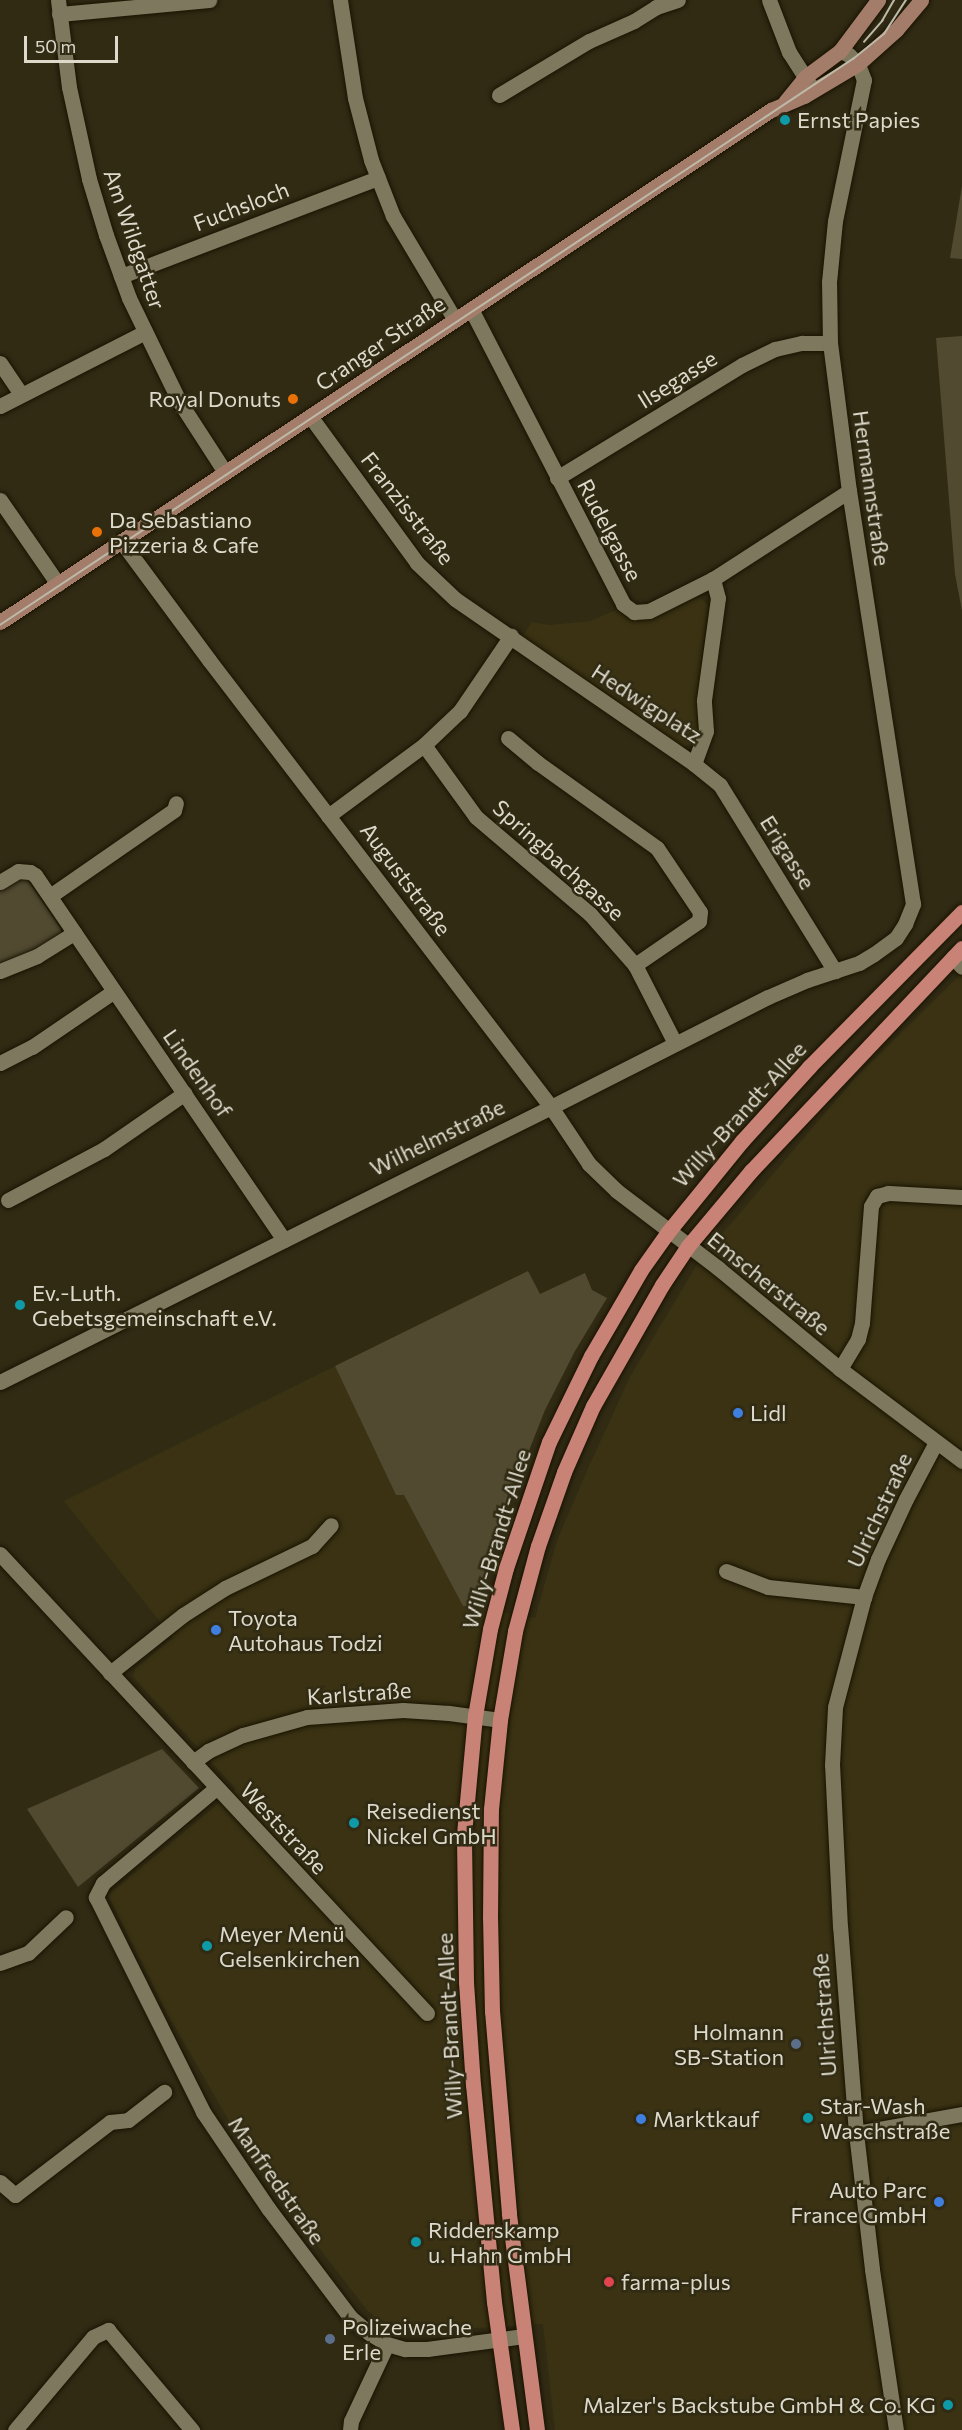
<!DOCTYPE html>
<html>
<head>
<meta charset="utf-8">
<style>
	body { margin:0 }
	#map { position:relative; width:962px; height:2430px; overflow:hidden; background:#312b14; font-family:Commissioner,sans-serif }
	div>[style] { position:absolute }
	[style*='--x'] { left:calc(var(--x)*1px); top:calc(var(--y)*1px); width:calc(var(--w)*1px); rotate:calc(var(--a)*1deg) }
	.built>* { inset:0; background:#3a3213 }
	.green>* { inset:0; background:#514a31 }
	.roads { filter:drop-shadow(0 0 2px #191300) drop-shadow(0 0 2px #191300) }
	.minor>* { height:15px; margin:-7.5px; padding:0 7.5px; transform-origin:7.5px; border-radius:7.5px; background:#7e785e }
	.tertiary>* { height:15px; margin:-7.5px; padding:0 7.5px; transform-origin:7.5px; border-radius:7.5px; background:#7e785e }
	.secondary>* { height:15px; margin:-7.5px; padding:0 7.5px; transform-origin:7.5px; border-radius:7.5px; background:#a47d6a }
	.primary>* { height:15px; margin:-7.5px; padding:0 7.5px; transform-origin:7.5px; border-radius:7.5px; background:#c98276 }
	.tram>* { height:1.5px; margin:-0.75px; padding:0 0.75px; transform-origin:0.75px; border-radius:0.75px; background:#bdb9a9 }
	.dots>* { width:16px; height:16px; translate:-50% -50%; box-sizing:border-box; border:3px solid #312b14; border-radius:50% }
	span { translate:-50% -50%; white-space:nowrap; text-align:center; line-height:1.15; -webkit-text-stroke:5px #312b14; paint-order:stroke }
	.poi-label { font-size:22px; color:#dddacc }
	.left { translate:0 -50%; text-align:left }
	.right { translate:-100% -50%; text-align:right }
	.street-label { font-size:22px; color:#dddacc }
	.scale { position:absolute; left:24px; top:36px; width:94px; height:27px; box-sizing:border-box; border:3px solid #dddacc; border-top:0; padding-left:8px; font-size:18px; line-height:21px; white-space:nowrap; color:#dddacc; -webkit-text-stroke:4px #312b14; paint-order:stroke }
</style>
</head>
<body>
<div id="map">
	<div class="built">
		<div style="clip-path:polygon(694px 597px,701px 598px,708px 606px,698px 692px,698px 731px,691px 743px,684px 747px,681px 747px,523px 636px,532px 622px,550px 625px,590px 621px,616px 610px,629px 617px,652px 617px)"></div>
		<div style="clip-path:polygon(962px 973px,962px 2430px,555px 2430px,543px 2324px,410px 2332px,377px 2318px,367px 2310px,279px 2196px,232px 2126px,167px 2013px,108px 1895px,236px 1789px,133px 1677px,135px 1669px,173px 1638px,64px 1501px,335px 1366px,396px 1494px,404px 1495px,463px 1606px,535px 1618px,557px 1541px,589px 1466px,630px 1377px,699px 1261px,855px 1078px)"></div>
	</div>
	<div class="green">
		<div style="clip-path:polygon(962px 186px,962px 259px,950px 258px)"></div>
		<div style="clip-path:polygon(962px 336px,962px 611px,955px 574px,936px 338px)"></div>
		<div style="clip-path:polygon(20px 877px,26px 878px,60px 928px,63px 936px,0 966px,0 890px)"></div>
		<div style="clip-path:polygon(528px 1271px,540px 1294px,585px 1273px,592px 1290px,607px 1298px,575px 1351px,545px 1410px,499px 1527px,475px 1607px,463px 1606px,404px 1495px,396px 1495px,335px 1366px)"></div>
		<div style="clip-path:polygon(162px 1749px,199px 1788px,78px 1887px,27px 1809px)"></div>
	</div>
	<div class="roads">
		<div class="minor">
			<div style="--x:58;--y:0;--w:88;--a:82.8"></div>
			<div style="--x:69;--y:87;--w:94;--a:77.7"></div>
			<div style="--x:89;--y:179;--w:59;--a:73.1"></div>
			<div style="--x:106;--y:235;--w:67;--a:69.9"></div>
			<div style="--x:129;--y:298;--w:114;--a:64.1"></div>
			<div style="--x:179;--y:401;--w:85;--a:57.1"></div>
			<div style="--x:340;--y:0;--w:99;--a:81.3"></div>
			<div style="--x:355;--y:98;--w:64;--a:75.5"></div>
			<div style="--x:371;--y:160;--w:60;--a:68.6"></div>
			<div style="--x:393;--y:216;--w:121;--a:59.2"></div>
			<div style="--x:769;--y:0;--w:56;--a:69"></div>
			<div style="--x:789;--y:52;--w:43;--a:57.4"></div>
			<div style="--x:59;--y:14;--w:151;--a:-5.3"></div>
			<div style="--x:499;--y:95;--w:105;--a:-31"></div>
			<div style="--x:589;--y:41;--w:49;--a:-24"></div>
			<div style="--x:634;--y:21;--w:26;--a:-32"></div>
			<div style="--x:656;--y:7;--w:23;--a:-18"></div>
			<div style="--x:121;--y:276;--w:275;--a:-20.9"></div>
			<div style="--x:471;--y:309;--w:332;--a:62.7"></div>
			<div style="--x:623;--y:604;--w:14;--a:36"></div>
			<div style="--x:634;--y:612;--w:15;--a:-4"></div>
			<div style="--x:649;--y:611;--w:72;--a:-26.6"></div>
			<div style="--x:713;--y:579;--w:162;--a:-32.9"></div>
			<div style="--x:0;--y:363;--w:37;--a:56"></div>
			<div style="--x:0;--y:406;--w:163;--a:-27"></div>
			<div style="--x:310;--y:416;--w:182;--a:53.9"></div>
			<div style="--x:417;--y:563;--w:52;--a:43.5"></div>
			<div style="--x:455;--y:599;--w:290;--a:34.6"></div>
			<div style="--x:694;--y:764;--w:33;--a:39"></div>
			<div style="--x:720;--y:785;--w:219;--a:58.3"></div>
			<div style="--x:557;--y:478;--w:217;--a:-31.4"></div>
			<div style="--x:742;--y:365;--w:37;--a:-26"></div>
			<div style="--x:775;--y:349;--w:28;--a:-13"></div>
			<div style="--x:802;--y:343;--w:28;--a:0"></div>
			<div style="--x:0;--y:500;--w:102;--a:55.4"></div>
			<div style="--x:121;--y:541;--w:148;--a:53.5"></div>
			<div style="--x:209;--y:660;--w:563;--a:52.58"></div>
			<div style="--x:551;--y:1107;--w:243;--a:-26.9"></div>
			<div style="--x:768;--y:997;--w:43;--a:-23.6"></div>
			<div style="--x:807;--y:980;--w:55;--a:-18.1"></div>
			<div style="--x:859;--y:963;--w:17;--a:-31"></div>
			<div style="--x:874;--y:954;--w:27;--a:-36"></div>
			<div style="--x:896;--y:938;--w:17;--a:-57"></div>
			<div style="--x:905;--y:924;--w:22;--a:-68"></div>
			<div style="--x:913;--y:904;--w:418;--a:-98.8"></div>
			<div style="--x:849;--y:491;--w:149;--a:-97.3"></div>
			<div style="--x:830;--y:343;--w:61;--a:-90.9"></div>
			<div style="--x:829;--y:282;--w:61;--a:-84.4"></div>
			<div style="--x:835;--y:221;--w:144;--a:-78.4"></div>
			<div style="--x:864;--y:80;--w:17;--a:-111"></div>
			<div style="--x:858;--y:64;--w:13;--a:-135"></div>
			<div style="--x:849;--y:55;--w:10;--a:-156"></div>
			<div style="--x:508;--y:738;--w:39;--a:40"></div>
			<div style="--x:538;--y:763;--w:146;--a:35.5"></div>
			<div style="--x:657;--y:848;--w:77;--a:56.1"></div>
			<div style="--x:700;--y:912;--w:9;--a:96"></div>
			<div style="--x:699;--y:921;--w:78;--a:145.5"></div>
			<div style="--x:424;--y:745;--w:89;--a:54.2"></div>
			<div style="--x:476;--y:817;--w:150;--a:40.4"></div>
			<div style="--x:590;--y:914;--w:68;--a:48.6"></div>
			<div style="--x:635;--y:965;--w:88;--a:62.9"></div>
			<div style="--x:694;--y:764;--w:35;--a:-70"></div>
			<div style="--x:706;--y:731;--w:31;--a:-94"></div>
			<div style="--x:704;--y:700;--w:103;--a:-82.2"></div>
			<div style="--x:718;--y:598;--w:20;--a:-105"></div>
			<div style="--x:328;--y:816;--w:119;--a:-36.5"></div>
			<div style="--x:424;--y:745;--w:50;--a:-43.4"></div>
			<div style="--x:460;--y:711;--w:91;--a:-55.8"></div>
			<div style="--x:0;--y:882;--w:21;--a:-31"></div>
			<div style="--x:18;--y:871;--w:12;--a:5"></div>
			<div style="--x:30;--y:872;--w:6;--a:31"></div>
			<div style="--x:35;--y:875;--w:442;--a:55.7"></div>
			<div style="--x:50;--y:896;--w:151;--a:-34.7"></div>
			<div style="--x:174;--y:810;--w:7;--a:-74"></div>
			<div style="--x:953;--y:957;--w:13;--a:48"></div>
			<div style="--x:0;--y:971;--w:40;--a:-22"></div>
			<div style="--x:37;--y:956;--w:44;--a:-31.9"></div>
			<div style="--x:0;--y:1063;--w:36;--a:-27"></div>
			<div style="--x:32;--y:1047;--w:99;--a:-34.3"></div>
			<div style="--x:8;--y:1200;--w:109;--a:-28"></div>
			<div style="--x:104;--y:1149;--w:98;--a:-34.7"></div>
			<div style="--x:840;--y:1369;--w:35;--a:-59"></div>
			<div style="--x:858;--y:1339;--w:16;--a:-76"></div>
			<div style="--x:862;--y:1323;--w:117;--a:-85.6"></div>
			<div style="--x:871;--y:1206;--w:12;--a:-59"></div>
			<div style="--x:877;--y:1196;--w:11;--a:-15"></div>
			<div style="--x:888;--y:1193;--w:74;--a:3.1"></div>
			<div style="--x:0;--y:1554;--w:627;--a:47.07"></div>
			<div style="--x:726;--y:1571;--w:45;--a:20.9"></div>
			<div style="--x:768;--y:1587;--w:97;--a:5.9"></div>
			<div style="--x:110;--y:1673;--w:93;--a:-38.5"></div>
			<div style="--x:183;--y:1615;--w:50;--a:-32.7"></div>
			<div style="--x:225;--y:1588;--w:97;--a:-25.8"></div>
			<div style="--x:312;--y:1546;--w:28;--a:-48"></div>
			<div style="--x:193;--y:1762;--w:19;--a:-36"></div>
			<div style="--x:208;--y:1751;--w:38;--a:-25"></div>
			<div style="--x:243;--y:1735;--w:66;--a:-15.7"></div>
			<div style="--x:307;--y:1717;--w:96;--a:-4.2"></div>
			<div style="--x:403;--y:1710;--w:46;--a:3.7"></div>
			<div style="--x:449;--y:1713;--w:51;--a:7.8"></div>
			<div style="--x:216;--y:1788;--w:148;--a:139.9"></div>
			<div style="--x:103;--y:1883;--w:16;--a:117"></div>
			<div style="--x:96;--y:1897;--w:240;--a:63.5"></div>
			<div style="--x:203;--y:2112;--w:116;--a:55.9"></div>
			<div style="--x:268;--y:2208;--w:136;--a:53"></div>
			<div style="--x:350;--y:2317;--w:25;--a:40"></div>
			<div style="--x:369;--y:2333;--w:21;--a:31"></div>
			<div style="--x:387;--y:2344;--w:19;--a:16"></div>
			<div style="--x:405;--y:2349;--w:22;--a:0"></div>
			<div style="--x:427;--y:2349;--w:98;--a:-7.6"></div>
			<div style="--x:0;--y:1963;--w:30;--a:-20"></div>
			<div style="--x:28;--y:1953;--w:52;--a:-43.5"></div>
			<div style="--x:856;--y:2133;--w:108;--a:-10.2"></div>
			<div style="--x:0;--y:2182;--w:20;--a:41"></div>
			<div style="--x:15;--y:2195;--w:120;--a:-37.5"></div>
			<div style="--x:110;--y:2122;--w:18;--a:-6"></div>
			<div style="--x:128;--y:2120;--w:46;--a:-37.9"></div>
			<div style="--x:15;--y:2430;--w:121;--a:-50"></div>
			<div style="--x:93;--y:2337;--w:17;--a:-25"></div>
			<div style="--x:108;--y:2330;--w:131;--a:50"></div>
			<div style="--x:350;--y:2430;--w:9;--a:-84"></div>
			<div style="--x:351;--y:2421;--w:85;--a:-64.9"></div>
			<div style="--x:896;--y:2430;--w:163;--a:-98.5"></div>
			<div style="--x:872;--y:2269;--w:137;--a:-96.7"></div>
			<div style="--x:856;--y:2133;--w:207;--a:-94.4"></div>
			<div style="--x:840;--y:1927;--w:162;--a:-92.8"></div>
			<div style="--x:832;--y:1765;--w:58;--a:-87"></div>
			<div style="--x:835;--y:1707;--w:114;--a:-75.2"></div>
			<div style="--x:864;--y:1597;--w:40;--a:-69.8"></div>
			<div style="--x:878;--y:1559;--w:66;--a:-65"></div>
			<div style="--x:906;--y:1499;--w:64;--a:-62.2"></div>
		</div>
		<div class="tertiary">
			<div style="--x:0;--y:1382;--w:616;--a:-26.52"></div>
			<div style="--x:551;--y:1107;--w:69;--a:56.3"></div>
			<div style="--x:589;--y:1164;--w:39;--a:44"></div>
			<div style="--x:617;--y:1191;--w:127;--a:37.3"></div>
			<div style="--x:718;--y:1268;--w:158;--a:39.6"></div>
			<div style="--x:840;--y:1369;--w:153;--a:37"></div>
		</div>
		<div class="secondary">
			<div style="--x:785;--y:102;--w:32;--a:-51"></div>
			<div style="--x:805;--y:77;--w:44;--a:-36.6"></div>
			<div style="--x:840;--y:51;--w:64;--a:-53.3"></div>
			<div style="--x:0;--y:622;--w:926;--a:-33.59"></div>
			<div style="--x:771;--y:110;--w:36;--a:-23"></div>
			<div style="--x:804;--y:96;--w:63;--a:-30.7"></div>
			<div style="--x:858;--y:64;--w:51;--a:-41.8"></div>
			<div style="--x:896;--y:30;--w:39;--a:-50"></div>
		</div>
		<div class="primary">
			<div style="--x:512;--y:2430;--w:129;--a:-98"></div>
			<div style="--x:494;--y:2302;--w:218;--a:-95.5"></div>
			<div style="--x:473;--y:2085;--w:103;--a:-93.9"></div>
			<div style="--x:466;--y:1982;--w:148;--a:-90.8"></div>
			<div style="--x:464;--y:1834;--w:119;--a:-84.7"></div>
			<div style="--x:475;--y:1716;--w:88;--a:-80.2"></div>
			<div style="--x:490;--y:1629;--w:63;--a:-75.3"></div>
			<div style="--x:506;--y:1568;--w:133;--a:-71.2"></div>
			<div style="--x:549;--y:1442;--w:96;--a:-64"></div>
			<div style="--x:591;--y:1356;--w:99;--a:-59.8"></div>
			<div style="--x:641;--y:1270;--w:47;--a:-54.6"></div>
			<div style="--x:668;--y:1232;--w:117;--a:-50.9"></div>
			<div style="--x:742;--y:1141;--w:100;--a:-47.8"></div>
			<div style="--x:809;--y:1067;--w:218;--a:-45.4"></div>
			<div style="--x:537;--y:2430;--w:219;--a:-97.4"></div>
			<div style="--x:509;--y:2213;--w:203;--a:-94.8"></div>
			<div style="--x:492;--y:2011;--w:93;--a:-91.2"></div>
			<div style="--x:490;--y:1918;--w:109;--a:-89.5"></div>
			<div style="--x:491;--y:1809;--w:89;--a:-84.2"></div>
			<div style="--x:500;--y:1720;--w:90;--a:-80.4"></div>
			<div style="--x:515;--y:1631;--w:88;--a:-74.9"></div>
			<div style="--x:538;--y:1546;--w:78;--a:-70.6"></div>
			<div style="--x:564;--y:1472;--w:72;--a:-66.3"></div>
			<div style="--x:593;--y:1406;--w:139;--a:-60.3"></div>
			<div style="--x:662;--y:1285;--w:47;--a:-56.3"></div>
			<div style="--x:688;--y:1246;--w:98;--a:-50"></div>
			<div style="--x:751;--y:1171;--w:307;--a:-46.6"></div>
		</div>
	</div>
	<div class="tram">
		<div style="--x:864;--y:42;--w:28;--a:-49"></div>
		<div style="--x:882;--y:21;--w:24;--a:-60"></div>
		<div style="--x:0;--y:625;--w:1024;--a:-33.57"></div>
		<div style="--x:853;--y:59;--w:40;--a:-39"></div>
		<div style="--x:884;--y:34;--w:40;--a:-57.1"></div>
	</div>
	<div class="dots">
		<div style="left:785px;top:120px;background:#0f9aa8"></div>
		<div style="left:293px;top:399px;background:#e8710a"></div>
		<div style="left:97px;top:532px;background:#e8710a"></div>
		<div style="left:20px;top:1305px;background:#0f9aa8"></div>
		<div style="left:738px;top:1413px;background:#3f7fe0"></div>
		<div style="left:216px;top:1630px;background:#3f7fe0"></div>
		<div style="left:354px;top:1823px;background:#0f9aa8"></div>
		<div style="left:207px;top:1946px;background:#0f9aa8"></div>
		<div style="left:796px;top:2044px;background:#5c6f8a"></div>
		<div style="left:808px;top:2118px;background:#0f9aa8"></div>
		<div style="left:641px;top:2119px;background:#3f7fe0"></div>
		<div style="left:939px;top:2202px;background:#3f7fe0"></div>
		<div style="left:416px;top:2242px;background:#0f9aa8"></div>
		<div style="left:609px;top:2282px;background:#e0444e"></div>
		<div style="left:330px;top:2339px;background:#5c6f8a"></div>
		<div style="left:948px;top:2405px;background:#0f9aa8"></div>
	</div>
	<div class="poi-label">
		<span class="left" style="left:797px;top:120px">Ernst Papies</span>
		<span class="right" style="left:281px;top:399px">Royal Donuts</span>
		<span class="left" style="left:109px;top:532px">Da Sebastiano<br>Pizzeria &amp; Cafe</span>
		<span class="left" style="left:32px;top:1305px">Ev.-Luth.<br>Gebetsgemeinschaft e.V.</span>
		<span class="left" style="left:750px;top:1413px">Lidl</span>
		<span class="left" style="left:228px;top:1630px">Toyota<br>Autohaus Todzi</span>
		<span class="left" style="left:366px;top:1823px">Reisedienst<br>Nickel GmbH</span>
		<span class="left" style="left:219px;top:1946px">Meyer Menü<br>Gelsenkirchen</span>
		<span class="right" style="left:784px;top:2044px">Holmann<br>SB-Station</span>
		<span class="left" style="left:820px;top:2118px">Star-Wash<br>Waschstraße</span>
		<span class="left" style="left:653px;top:2119px">Marktkauf</span>
		<span class="right" style="left:927px;top:2202px">Auto Parc<br>France GmbH</span>
		<span class="left" style="left:428px;top:2242px">Ridderskamp<br>u. Hahn GmbH</span>
		<span class="left" style="left:621px;top:2282px">farma-plus</span>
		<span class="left" style="left:342px;top:2339px">Polizeiwache<br>Erle</span>
		<span class="right" style="left:936px;top:2405px">Malzer's Backstube GmbH &amp; Co. KG</span>
	</div>
	<div class="street-label">
		<span style="left:241px;top:206px;rotate:-21deg">Fuchsloch</span>
		<span style="left:135px;top:239px;rotate:71deg">Am Wildgatter</span>
		<span style="left:380px;top:343px;rotate:-34deg">Cranger Straße</span>
		<span style="left:677px;top:379px;rotate:-32deg">Ilsegasse</span>
		<span style="left:872px;top:488px;rotate:82deg">Hermannstraße</span>
		<span style="left:408px;top:508px;rotate:52deg">Franzisstraße</span>
		<span style="left:610px;top:530px;rotate:62deg">Rudelgasse</span>
		<span style="left:647px;top:703px;rotate:33deg">Hedwigplatz</span>
		<span style="left:788px;top:852px;rotate:58deg">Erigasse</span>
		<span style="left:559px;top:860px;rotate:42deg">Springbachgasse</span>
		<span style="left:406px;top:879px;rotate:53deg">Auguststraße</span>
		<span style="left:198px;top:1073px;rotate:55deg">Lindenhof</span>
		<span style="left:739px;top:1114px;rotate:-48deg">Willy-Brandt-Allee</span>
		<span style="left:437px;top:1137px;rotate:-26deg">Wilhelmstraße</span>
		<span style="left:769px;top:1283px;rotate:39deg">Emscherstraße</span>
		<span style="left:879px;top:1510px;rotate:-65deg">Ulrichstraße</span>
		<span style="left:496px;top:1539px;rotate:-73deg">Willy-Brandt-Allee</span>
		<span style="left:359px;top:1693px;rotate:-4deg">Karlstraße</span>
		<span style="left:284px;top:1828px;rotate:47deg">Weststraße</span>
		<span style="left:824px;top:2015px;rotate:-94deg">Ulrichstraße</span>
		<span style="left:449px;top:2026px;rotate:-93deg">Willy-Brandt-Allee</span>
		<span style="left:277px;top:2180px;rotate:55deg">Manfredstraße</span>
	</div>
	<div class="scale">50 m</div>
</div>
</body>
</html>
